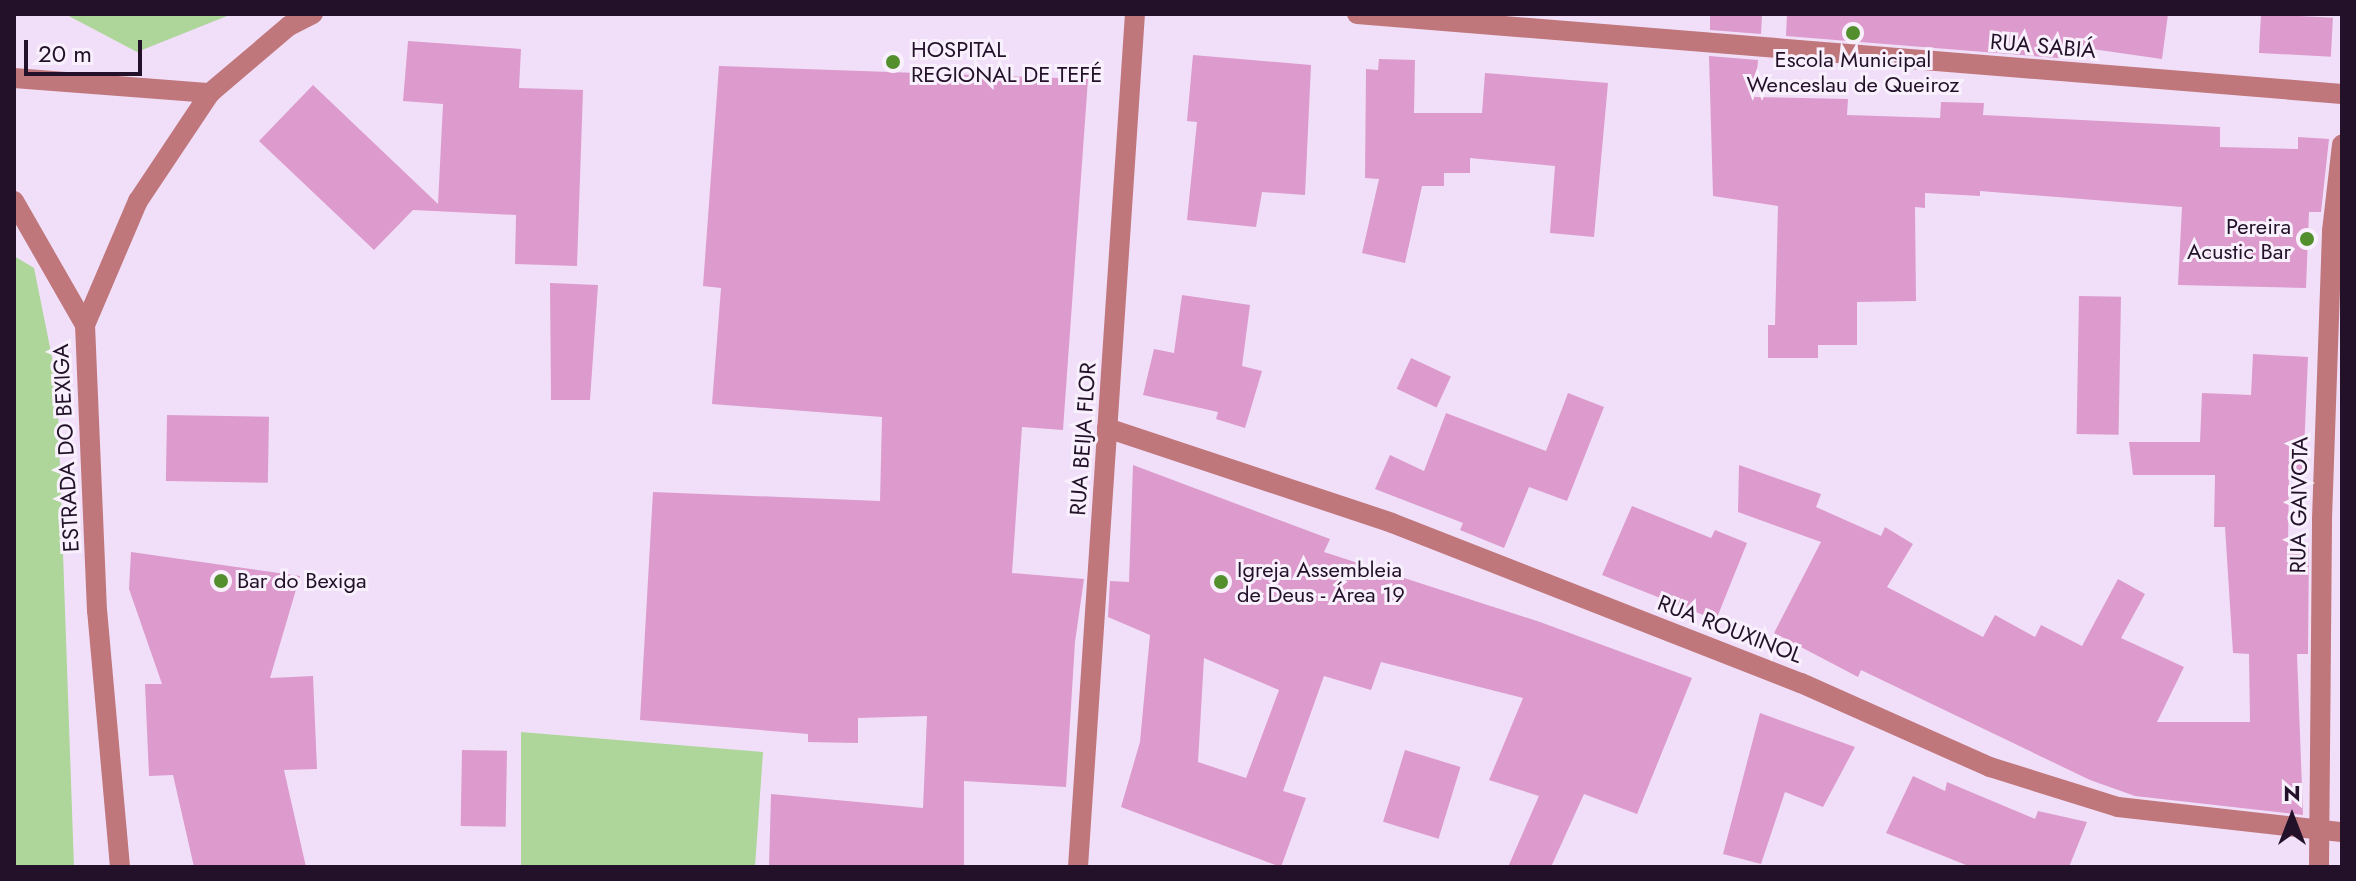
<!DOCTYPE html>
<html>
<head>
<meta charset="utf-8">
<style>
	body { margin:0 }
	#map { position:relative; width:2356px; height:881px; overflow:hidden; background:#f1dff9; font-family:Jost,sans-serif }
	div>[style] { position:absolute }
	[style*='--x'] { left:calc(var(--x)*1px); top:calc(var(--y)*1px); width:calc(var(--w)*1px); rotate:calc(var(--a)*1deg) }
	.green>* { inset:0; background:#aed69a }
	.building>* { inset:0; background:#dc9bcc; transform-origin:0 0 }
	.minor>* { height:20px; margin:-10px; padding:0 10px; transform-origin:10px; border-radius:10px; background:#c0777c }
	.dots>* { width:22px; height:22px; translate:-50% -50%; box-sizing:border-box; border:4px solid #f9f0fd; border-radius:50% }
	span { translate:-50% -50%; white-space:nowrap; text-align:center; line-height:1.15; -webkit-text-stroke:6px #f9f0fd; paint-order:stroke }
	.street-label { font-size:22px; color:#221128 }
	.poi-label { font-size:22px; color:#221128 }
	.left { translate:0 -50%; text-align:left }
	.right { translate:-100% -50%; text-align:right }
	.frame { position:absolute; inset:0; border:16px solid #221128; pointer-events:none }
	.north { position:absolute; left:2252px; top:777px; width:80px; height:80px; -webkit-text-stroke:6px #f9f0fd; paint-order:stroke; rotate:0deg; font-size:22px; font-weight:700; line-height:32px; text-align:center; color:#221128 }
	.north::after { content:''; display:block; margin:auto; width:28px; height:36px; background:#221128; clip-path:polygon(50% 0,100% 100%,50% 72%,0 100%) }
	.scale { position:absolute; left:24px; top:40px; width:118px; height:36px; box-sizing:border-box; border:4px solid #221128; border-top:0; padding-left:10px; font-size:24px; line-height:28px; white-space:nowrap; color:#221128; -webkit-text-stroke:6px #f9f0fd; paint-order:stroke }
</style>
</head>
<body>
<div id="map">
	<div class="green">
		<div style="clip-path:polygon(65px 14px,232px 14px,137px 52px)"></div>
		<div style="clip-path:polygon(14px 256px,34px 268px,57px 382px,74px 867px,14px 867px)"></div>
		<div style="clip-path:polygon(521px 732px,763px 752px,755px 867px,521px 867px)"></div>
	</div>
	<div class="building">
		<div style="clip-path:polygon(1710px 14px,1762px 14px,1761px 34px,1710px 30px)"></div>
		<div style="clip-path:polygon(1787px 14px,2168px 14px,2162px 59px,2064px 45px,2064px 58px,2058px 58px,1786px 36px)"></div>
		<div style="left:2261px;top:14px;width:72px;height:39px;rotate:3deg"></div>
		<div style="clip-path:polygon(408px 41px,521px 49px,519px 88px,583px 90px,577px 266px,515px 264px,516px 215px,413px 210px,374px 250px,259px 141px,313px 85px,438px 204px,443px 104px,403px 101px)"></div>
		<div style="clip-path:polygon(1193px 55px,1311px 65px,1305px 195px,1262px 192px,1256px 227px,1187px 220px,1197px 122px,1187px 121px)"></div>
		<div style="clip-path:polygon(1709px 56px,1758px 60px,1755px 97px,1848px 99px,1847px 115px,1940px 118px,1941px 102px,1984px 103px,1983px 115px,2220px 127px,2220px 147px,2298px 149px,2298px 137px,2329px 139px,2321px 212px,2309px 212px,2306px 288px,2178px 285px,2182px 207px,1980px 191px,1980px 196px,1925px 193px,1925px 208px,1915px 207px,1916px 301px,1857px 302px,1857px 345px,1818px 345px,1818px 358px,1768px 358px,1768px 325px,1775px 325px,1778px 206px,1713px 196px)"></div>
		<div style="clip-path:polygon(1379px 59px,1415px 60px,1414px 113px,1482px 113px,1485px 73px,1608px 83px,1594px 237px,1550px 233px,1555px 166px,1470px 158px,1470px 173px,1444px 173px,1444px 186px,1422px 186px,1405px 263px,1362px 253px,1379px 179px,1365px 178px,1366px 69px,1378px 70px)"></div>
		<div style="clip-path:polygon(719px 66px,1088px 79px,1063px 430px,1022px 427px,1012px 573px,1084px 579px,1075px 642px,1066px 787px,964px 781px,964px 867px,769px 867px,771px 794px,923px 808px,927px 716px,858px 718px,858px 743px,808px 742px,808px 734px,640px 720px,653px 492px,880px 501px,882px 417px,712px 404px,721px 288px,703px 286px)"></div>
		<div style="clip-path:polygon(550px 283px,598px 285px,590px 400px,551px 400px)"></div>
		<div style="clip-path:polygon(1182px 295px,1250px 305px,1242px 366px,1262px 371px,1245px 428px,1216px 419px,1218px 412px,1143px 395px,1154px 349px,1174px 353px)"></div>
		<div style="left:2079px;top:296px;width:42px;height:138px;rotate:1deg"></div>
		<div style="clip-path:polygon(2253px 354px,2308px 357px,2303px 475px,2289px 475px,2288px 548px,2309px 547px,2308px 654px,2297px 654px,2303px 815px,2135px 796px,2090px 780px,1861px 670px,1858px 677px,1774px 633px,1821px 542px,1738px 512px,1739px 465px,1821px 494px,1816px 507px,1881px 536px,1885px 527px,1913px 544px,1887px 587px,1983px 637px,1995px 615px,2035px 637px,2041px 625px,2082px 646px,2118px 579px,2145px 594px,2121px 638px,2184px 667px,2157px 722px,2250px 722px,2249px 654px,2233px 653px,2225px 527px,2214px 527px,2215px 475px,2133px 475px,2129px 442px,2200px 442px,2202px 393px,2251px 395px)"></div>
		<div style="left:1411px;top:358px;width:44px;height:34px;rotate:25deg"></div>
		<div style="clip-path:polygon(1568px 393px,1604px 407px,1567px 501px,1529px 487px,1504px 548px,1460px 530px,1463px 523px,1375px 489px,1390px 455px,1424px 471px,1446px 413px,1546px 451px)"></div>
		<div style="left:167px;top:415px;width:102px;height:66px;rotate:1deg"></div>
		<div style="clip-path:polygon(evenodd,1133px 465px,1330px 539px,1324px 552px,1540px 622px,1692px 678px,1637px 814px,1584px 794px,1551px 867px,1508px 867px,1539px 796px,1489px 780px,1523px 698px,1381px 662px,1371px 690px,1324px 676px,1283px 791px,1306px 798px,1281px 867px,1121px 807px,1140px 742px,1150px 635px,1108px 617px,1110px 581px,1129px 582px,1133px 465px,1204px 658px,1279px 690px,1246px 778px,1198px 762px,1204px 658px)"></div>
		<div style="clip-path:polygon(1632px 506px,1711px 538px,1715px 530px,1747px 543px,1716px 620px,1602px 575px)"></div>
		<div style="clip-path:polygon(131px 552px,300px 576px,270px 678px,313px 676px,317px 769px,284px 770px,306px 867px,194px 867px,173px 775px,149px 776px,145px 684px,162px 684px,129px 589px)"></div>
		<div style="clip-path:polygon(1760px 713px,1855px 747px,1823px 807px,1785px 792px,1761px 864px,1723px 854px)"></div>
		<div style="left:462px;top:750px;width:45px;height:76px;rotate:1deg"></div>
		<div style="left:1405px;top:750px;width:58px;height:75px;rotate:17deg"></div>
		<div style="clip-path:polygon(1913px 776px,1945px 791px,1947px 782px,2035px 819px,2038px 811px,2087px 822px,2069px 867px,1971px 867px,1886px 833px)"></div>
	</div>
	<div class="minor">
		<div style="--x:1357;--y:14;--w:988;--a:4.64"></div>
		<div style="--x:14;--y:78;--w:197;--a:4.4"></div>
		<div style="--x:14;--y:201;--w:143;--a:60.2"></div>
		<div style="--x:1107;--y:428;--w:300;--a:18.4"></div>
		<div style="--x:1392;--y:523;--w:439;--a:21.4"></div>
		<div style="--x:1801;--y:683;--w:207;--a:24"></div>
		<div style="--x:1990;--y:767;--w:134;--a:17.4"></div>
		<div style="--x:2118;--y:807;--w:225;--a:6.4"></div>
		<div style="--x:120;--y:867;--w:257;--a:-95.1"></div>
		<div style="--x:97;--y:611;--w:286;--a:-92.4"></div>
		<div style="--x:85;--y:325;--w:135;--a:-66.9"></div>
		<div style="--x:138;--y:201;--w:130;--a:-56.3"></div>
		<div style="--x:210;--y:93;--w:104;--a:-40.3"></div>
		<div style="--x:289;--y:26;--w:27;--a:-27"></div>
		<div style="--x:1078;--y:867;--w:855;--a:-86.18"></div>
		<div style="--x:2319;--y:867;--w:348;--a:-89.5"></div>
		<div style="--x:2322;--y:519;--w:288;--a:-88"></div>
		<div style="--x:2332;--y:231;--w:87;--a:-83.4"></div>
	</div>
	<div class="dots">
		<div style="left:1853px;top:33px;background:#538f2d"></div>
		<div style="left:893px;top:62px;background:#538f2d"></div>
		<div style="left:2307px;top:239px;background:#538f2d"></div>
		<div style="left:221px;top:581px;background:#538f2d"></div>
		<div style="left:1221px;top:582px;background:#538f2d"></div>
	</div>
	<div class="street-label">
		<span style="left:2043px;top:46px;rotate:5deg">RUA SABIÁ</span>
		<span style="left:1083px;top:439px;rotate:-86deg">RUA BEIJA FLOR</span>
		<span style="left:66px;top:448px;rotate:-93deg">ESTRADA DO BEXIGA</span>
		<span style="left:2299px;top:505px;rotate:-89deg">RUA GAIVOTA</span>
		<span style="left:1730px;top:629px;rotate:21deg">RUA ROUXINOL</span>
	</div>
	<div class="poi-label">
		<span class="left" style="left:911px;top:62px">HOSPITAL<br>REGIONAL DE TEFÉ</span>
		<span style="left:1853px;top:72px">Escola Municipal<br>Wenceslau de Queiroz</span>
		<span class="right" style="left:2291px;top:239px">Pereira<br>Acustic Bar</span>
		<span class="left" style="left:1237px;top:582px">Igreja Assembleia<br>de Deus - Área 19</span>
		<span class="left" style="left:237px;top:581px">Bar do Bexiga</span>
	</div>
	<div class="frame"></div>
	<div class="north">N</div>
	<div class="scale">20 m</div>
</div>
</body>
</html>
